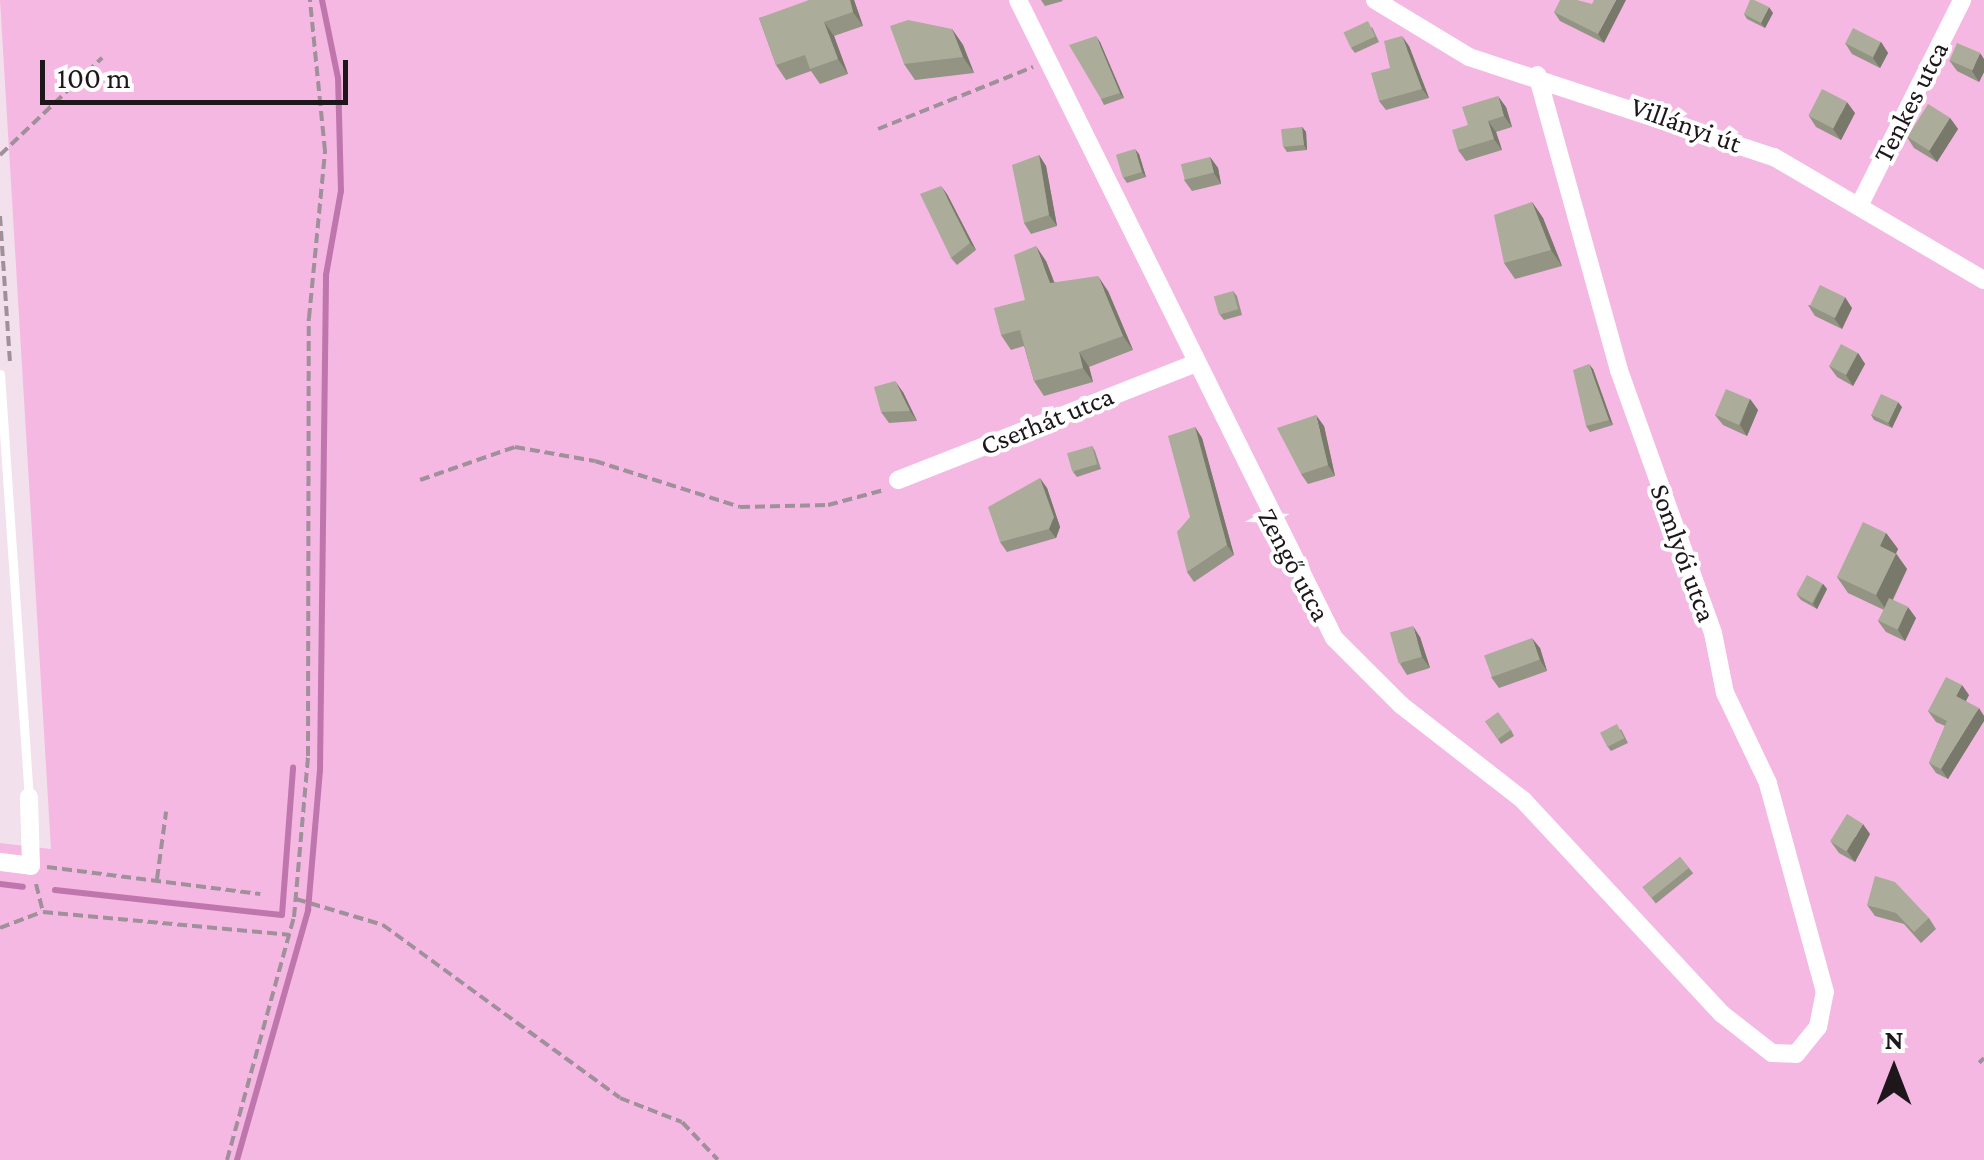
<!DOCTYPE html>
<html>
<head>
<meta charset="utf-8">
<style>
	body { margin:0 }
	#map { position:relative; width:1984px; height:1160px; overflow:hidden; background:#f3e0ed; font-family:"Crimson Pro",serif }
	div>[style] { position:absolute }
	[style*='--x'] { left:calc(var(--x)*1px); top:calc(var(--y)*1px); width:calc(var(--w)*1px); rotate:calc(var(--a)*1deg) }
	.green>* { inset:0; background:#f4b8e3 }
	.stream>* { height:6px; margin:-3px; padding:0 3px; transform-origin:3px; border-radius:3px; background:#bf76ac }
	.path>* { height:4px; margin-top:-2px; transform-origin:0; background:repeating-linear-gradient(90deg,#9f909a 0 10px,transparent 0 15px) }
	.service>* { height:9px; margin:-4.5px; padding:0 4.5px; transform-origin:4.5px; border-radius:4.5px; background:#fff }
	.minor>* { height:18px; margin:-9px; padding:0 9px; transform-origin:9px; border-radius:9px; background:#fff }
	.wall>* { inset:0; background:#939484; transform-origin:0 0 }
	.shaded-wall>* { inset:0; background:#78786b }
	.building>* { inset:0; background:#abac99; transform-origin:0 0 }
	span { translate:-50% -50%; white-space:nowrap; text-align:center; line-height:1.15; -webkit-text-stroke:8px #fff; paint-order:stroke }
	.street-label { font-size:28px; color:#1d161b }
	.north { position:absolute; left:1844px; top:1020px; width:100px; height:100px; -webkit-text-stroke:8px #fff; paint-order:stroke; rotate:0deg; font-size:28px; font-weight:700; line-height:40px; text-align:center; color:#1d161b }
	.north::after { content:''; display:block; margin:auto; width:35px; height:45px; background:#1d161b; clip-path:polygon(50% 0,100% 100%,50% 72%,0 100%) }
	.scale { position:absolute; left:40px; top:60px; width:308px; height:45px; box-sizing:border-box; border:5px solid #1d161b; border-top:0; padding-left:12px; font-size:30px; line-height:35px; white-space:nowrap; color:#1d161b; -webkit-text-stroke:8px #fff; paint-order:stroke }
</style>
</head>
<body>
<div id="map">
	<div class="green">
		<div style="clip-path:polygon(0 0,1984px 0,1984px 1160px,0 1160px,0 843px,51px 849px)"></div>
	</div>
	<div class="stream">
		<div style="--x:0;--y:884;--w:23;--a:7"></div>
		<div style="--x:55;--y:890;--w:228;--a:6.3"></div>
		<div style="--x:282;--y:915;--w:148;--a:-85.7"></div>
		<div style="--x:237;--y:1160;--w:260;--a:-74.1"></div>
		<div style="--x:308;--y:910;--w:141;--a:-85.1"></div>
		<div style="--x:320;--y:770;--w:495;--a:-89.3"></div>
		<div style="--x:326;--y:275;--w:85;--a:-79.9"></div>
		<div style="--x:341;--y:191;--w:113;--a:-91.5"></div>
		<div style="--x:338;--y:78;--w:80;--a:-101.6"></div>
	</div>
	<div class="path">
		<div style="--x:878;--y:129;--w:167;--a:-21.8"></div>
		<div style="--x:0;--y:155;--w:141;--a:-43.6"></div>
		<div style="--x:0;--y:216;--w:146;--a:86.1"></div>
		<div style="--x:420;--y:480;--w:101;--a:-19.2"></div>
		<div style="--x:515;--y:447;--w:81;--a:9.9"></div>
		<div style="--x:595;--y:461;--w:152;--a:17.6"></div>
		<div style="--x:740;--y:507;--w:88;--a:-1.3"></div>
		<div style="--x:828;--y:505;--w:58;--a:-15"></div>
		<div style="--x:47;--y:867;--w:215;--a:7.2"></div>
		<div style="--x:157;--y:879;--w:68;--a:-82.3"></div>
		<div style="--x:36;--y:884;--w:29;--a:76"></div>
		<div style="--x:43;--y:912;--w:247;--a:5.3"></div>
		<div style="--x:296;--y:899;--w:91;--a:16.6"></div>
		<div style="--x:383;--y:925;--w:293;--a:36.1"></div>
		<div style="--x:620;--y:1098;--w:66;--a:21.2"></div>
		<div style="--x:682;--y:1122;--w:52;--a:46.5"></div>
		<div style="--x:0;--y:928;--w:45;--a:-20.9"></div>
		<div style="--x:1979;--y:1063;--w:7;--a:-45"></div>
		<div style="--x:227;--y:1160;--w:252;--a:-74.6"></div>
		<div style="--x:294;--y:917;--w:162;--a:-85"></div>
		<div style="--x:308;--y:756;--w:438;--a:-89.9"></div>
		<div style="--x:309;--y:318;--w:168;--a:-84.5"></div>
		<div style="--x:325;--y:151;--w:152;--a:-95.7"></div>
	</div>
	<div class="service">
		<div style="--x:0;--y:374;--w:424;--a:86.1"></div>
	</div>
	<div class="minor">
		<div style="--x:1018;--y:0;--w:712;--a:63.65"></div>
		<div style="--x:1334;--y:638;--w:95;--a:45"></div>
		<div style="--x:1401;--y:705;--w:155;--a:37.9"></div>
		<div style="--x:1523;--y:800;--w:292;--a:47.1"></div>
		<div style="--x:1722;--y:1014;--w:63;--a:38"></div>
		<div style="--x:1772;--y:1053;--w:24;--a:2"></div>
		<div style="--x:1796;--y:1054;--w:35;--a:-51"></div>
		<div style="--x:1818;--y:1027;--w:36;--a:-79"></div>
		<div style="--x:1825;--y:992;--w:217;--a:-105.3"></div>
		<div style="--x:1768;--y:783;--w:100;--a:-115.5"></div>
		<div style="--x:1725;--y:693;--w:61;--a:-101.3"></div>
		<div style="--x:1713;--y:633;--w:279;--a:-109.7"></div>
		<div style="--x:1619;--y:370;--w:306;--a:-105.5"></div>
		<div style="--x:1375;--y:0;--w:110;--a:31.2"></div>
		<div style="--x:1469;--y:57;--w:321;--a:18.2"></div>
		<div style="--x:1774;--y:157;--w:243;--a:30.4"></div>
		<div style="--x:1860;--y:204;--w:228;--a:-63.4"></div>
		<div style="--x:898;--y:480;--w:320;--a:-21.4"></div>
		<div style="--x:0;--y:862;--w:31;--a:7"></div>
		<div style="--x:31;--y:866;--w:69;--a:-91.7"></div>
	</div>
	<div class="wall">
		<div style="clip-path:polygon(854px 0,863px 26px,834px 36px,848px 74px,820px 84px,811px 71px,786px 80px,776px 65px,759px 18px)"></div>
		<div style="clip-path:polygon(1041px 0,1062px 0,1063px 1px,1045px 6px)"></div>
		<div style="clip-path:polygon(1592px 4px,1604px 43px,1560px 21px,1554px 12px)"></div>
		<div style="clip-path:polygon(1773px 13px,1765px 28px,1747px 19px,1744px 14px)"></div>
		<div style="clip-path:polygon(1372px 27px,1379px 42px,1355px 53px,1351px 48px)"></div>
		<div style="clip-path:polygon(952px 29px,963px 45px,974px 73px,915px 80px,904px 64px)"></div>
		<div style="clip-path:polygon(1100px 42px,1124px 98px,1104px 105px,1101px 99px)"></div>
		<div style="clip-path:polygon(1881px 42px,1888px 53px,1880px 68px,1852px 54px,1845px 43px)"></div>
		<div style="clip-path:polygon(1409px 46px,1429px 98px,1386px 110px,1379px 101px,1390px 68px)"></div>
		<div style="clip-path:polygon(1984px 59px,1984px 72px,1979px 82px,1957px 71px,1949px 60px)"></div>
		<div style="clip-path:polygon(1506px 107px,1512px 127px,1496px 132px,1502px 150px,1466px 161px,1458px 150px,1468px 125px)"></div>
		<div style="clip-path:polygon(1855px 113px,1841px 140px,1816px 127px,1809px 116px)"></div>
		<div style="clip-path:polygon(1950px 118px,1958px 129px,1937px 162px,1914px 148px,1907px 137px)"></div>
		<div style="clip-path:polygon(1302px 127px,1306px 132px,1307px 150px,1287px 152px,1283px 146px)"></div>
		<div style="clip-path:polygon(1139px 154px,1146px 177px,1127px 183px,1123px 177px)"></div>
		<div style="clip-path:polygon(1039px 155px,1046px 166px,1057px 226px,1031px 234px,1024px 223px)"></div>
		<div style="clip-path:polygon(1210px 157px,1218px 168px,1221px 184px,1192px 191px,1184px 180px)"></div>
		<div style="clip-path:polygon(947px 194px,976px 250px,957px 265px,951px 258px)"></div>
		<div style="clip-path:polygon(1532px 202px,1543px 218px,1562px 266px,1515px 279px,1504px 263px)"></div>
		<div style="clip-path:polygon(1046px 261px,1054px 282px,1108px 291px,1133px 350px,1089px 367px,1093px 382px,1044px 396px,1034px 381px,1024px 346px,1011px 350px,1001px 335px,1025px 300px)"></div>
		<div style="clip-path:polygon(1233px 291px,1237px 296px,1242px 315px,1224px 320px,1220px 315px)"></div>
		<div style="clip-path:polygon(1808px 305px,1852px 308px,1842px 329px,1815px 316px)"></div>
		<div style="clip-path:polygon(1858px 353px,1865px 364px,1853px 386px,1837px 377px,1829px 366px)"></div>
		<div style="clip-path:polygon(1593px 369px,1613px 425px,1590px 432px,1586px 426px)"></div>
		<div style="clip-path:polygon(903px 392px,917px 421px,889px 423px,881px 412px)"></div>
		<div style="clip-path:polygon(1750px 399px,1758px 410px,1747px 436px,1723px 425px,1715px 415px)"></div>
		<div style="clip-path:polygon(1902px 407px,1892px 428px,1874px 420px,1871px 415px)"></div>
		<div style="clip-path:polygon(1324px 426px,1335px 476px,1308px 484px,1301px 474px)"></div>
		<div style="clip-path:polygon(1195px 427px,1202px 438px,1234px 555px,1194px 582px,1187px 572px)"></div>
		<div style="clip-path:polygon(1092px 446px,1095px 451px,1101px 469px,1077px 477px,1073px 472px)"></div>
		<div style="clip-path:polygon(1047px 488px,1060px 527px,1056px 538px,1007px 552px,1000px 542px)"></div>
		<div style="clip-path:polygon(1886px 533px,1898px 549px,1896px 553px,1907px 569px,1893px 600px,1916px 618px,1905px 641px,1886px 632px,1878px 621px,1884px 610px,1848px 593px,1837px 577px)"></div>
		<div style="clip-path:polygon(1823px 584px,1827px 589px,1817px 609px,1801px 600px,1797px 595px)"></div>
		<div style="clip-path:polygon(1420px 637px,1430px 668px,1407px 675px,1400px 664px)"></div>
		<div style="clip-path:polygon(1540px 648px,1547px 671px,1499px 688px,1491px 677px)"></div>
		<div style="clip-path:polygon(1969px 695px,1966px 701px,1984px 716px,1984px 721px,1948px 779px,1936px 773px,1929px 763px,1945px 726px,1936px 722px,1928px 711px)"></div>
		<div style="clip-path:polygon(1485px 721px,1511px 730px,1514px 736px,1501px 744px)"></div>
		<div style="clip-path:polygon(1621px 729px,1628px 743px,1611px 751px,1607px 746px)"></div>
		<div style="clip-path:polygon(1870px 834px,1855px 862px,1839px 853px,1831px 842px)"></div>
		<div style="left:1680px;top:857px;width:21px;height:48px;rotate:51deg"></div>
		<div style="clip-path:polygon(1867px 905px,1929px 918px,1936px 929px,1921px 943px,1904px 924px,1875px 916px)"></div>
	</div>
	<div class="shaded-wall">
		<div style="clip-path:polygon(850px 0,854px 0,863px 26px,853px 12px)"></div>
		<div style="clip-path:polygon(1616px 0,1626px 0,1604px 43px,1598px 34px)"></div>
		<div style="clip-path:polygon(1769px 7px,1773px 13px,1765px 28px,1761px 23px)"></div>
		<div style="clip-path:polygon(824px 22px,834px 36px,848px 74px,838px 59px)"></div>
		<div style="clip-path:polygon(952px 29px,963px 45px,974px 73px,963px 57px)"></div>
		<div style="clip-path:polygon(1096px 36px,1100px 42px,1124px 98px,1120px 93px)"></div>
		<div style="clip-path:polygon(1402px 36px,1409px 46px,1429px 98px,1422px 89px)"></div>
		<div style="clip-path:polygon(1881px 42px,1888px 53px,1880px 68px,1873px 58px)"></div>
		<div style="clip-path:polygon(1980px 53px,1984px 59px,1984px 72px,1979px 82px,1972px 71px)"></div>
		<div style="clip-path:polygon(1498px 96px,1506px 107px,1512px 127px,1504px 116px)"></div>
		<div style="clip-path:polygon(1847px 102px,1855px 113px,1841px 140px,1833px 129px)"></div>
		<div style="clip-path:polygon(1950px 118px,1958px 129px,1937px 162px,1929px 151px)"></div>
		<div style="clip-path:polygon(1488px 121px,1496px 132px,1502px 150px,1494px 139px)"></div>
		<div style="clip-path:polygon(1302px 127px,1306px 132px,1307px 150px,1304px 145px)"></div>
		<div style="clip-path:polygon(1135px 149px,1139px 154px,1146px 177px,1142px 172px)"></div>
		<div style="clip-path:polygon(1039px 155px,1046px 166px,1057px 226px,1049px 215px)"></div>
		<div style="clip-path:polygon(1210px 157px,1218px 168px,1221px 184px,1214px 173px)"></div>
		<div style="clip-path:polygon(941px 186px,947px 194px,976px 250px,970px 243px)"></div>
		<div style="clip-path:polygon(1532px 202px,1543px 218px,1562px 266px,1551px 250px)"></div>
		<div style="clip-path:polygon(1036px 246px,1046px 261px,1060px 297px,1050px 283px)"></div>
		<div style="clip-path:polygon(1098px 276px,1108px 291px,1133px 350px,1123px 336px)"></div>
		<div style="clip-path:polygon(1845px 297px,1852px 308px,1842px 329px,1834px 318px)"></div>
		<div style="clip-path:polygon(1079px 352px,1089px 367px,1093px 382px,1083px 368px)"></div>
		<div style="clip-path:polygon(1858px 353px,1865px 364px,1853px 386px,1846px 375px)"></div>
		<div style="clip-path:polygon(1589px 364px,1593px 369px,1613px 425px,1609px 420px)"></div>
		<div style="clip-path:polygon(895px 381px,903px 392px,917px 421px,910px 411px)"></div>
		<div style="clip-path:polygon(1750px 399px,1758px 410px,1747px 436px,1740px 425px)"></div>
		<div style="clip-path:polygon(1898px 402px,1902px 407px,1892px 428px,1888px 423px)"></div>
		<div style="clip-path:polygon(1316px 415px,1324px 426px,1335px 476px,1328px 465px)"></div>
		<div style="clip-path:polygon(1195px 427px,1202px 438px,1234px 555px,1227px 545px)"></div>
		<div style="clip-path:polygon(1040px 478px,1047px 488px,1060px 527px,1056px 538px,1049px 529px)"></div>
		<div style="clip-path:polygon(1886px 533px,1898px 549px,1892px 562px,1880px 546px)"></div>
		<div style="clip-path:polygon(1896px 554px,1907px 569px,1887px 611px,1876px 595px)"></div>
		<div style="clip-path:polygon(1823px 584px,1827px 589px,1817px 609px,1813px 604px)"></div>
		<div style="clip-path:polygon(1908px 607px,1916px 618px,1905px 641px,1898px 630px)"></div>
		<div style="clip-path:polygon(1413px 626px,1420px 637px,1430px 668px,1422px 657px)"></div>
		<div style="clip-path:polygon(1532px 638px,1540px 648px,1547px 671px,1540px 660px)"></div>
		<div style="clip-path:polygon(1962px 685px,1969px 695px,1963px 706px,1956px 696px)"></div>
		<div style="clip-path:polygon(1979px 708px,1984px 716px,1984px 721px,1948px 779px,1941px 769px)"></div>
		<div style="clip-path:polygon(1863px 824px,1870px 834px,1855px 862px,1847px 851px)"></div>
	</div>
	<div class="building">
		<div style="clip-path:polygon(809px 0,850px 0,853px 12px,824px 22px,838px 59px,810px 69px,805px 55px,776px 65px,759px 18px)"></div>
		<div style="clip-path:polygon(1560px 0,1577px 0,1592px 4px,1594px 0,1616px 0,1598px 34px,1554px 12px)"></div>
		<div style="clip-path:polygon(1750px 0,1754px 0,1769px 7px,1761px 23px,1744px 14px)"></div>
		<div style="clip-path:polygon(908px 20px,952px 29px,963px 57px,904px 64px,890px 26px)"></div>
		<div style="left:1368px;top:21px;width:17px;height:27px;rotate:65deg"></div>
		<div style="left:1853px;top:28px;width:31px;height:17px;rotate:27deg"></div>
		<div style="clip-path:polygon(1096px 36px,1120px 93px,1101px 99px,1069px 45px)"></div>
		<div style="clip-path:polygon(1402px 36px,1422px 89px,1379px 101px,1371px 73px,1390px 68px,1384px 41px)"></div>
		<div style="left:1957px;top:43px;width:25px;height:19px;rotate:23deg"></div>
		<div style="left:1822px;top:89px;width:28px;height:30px;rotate:27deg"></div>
		<div style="clip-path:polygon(1498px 96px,1504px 116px,1488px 121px,1494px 139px,1458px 150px,1452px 130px,1468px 125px,1462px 107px)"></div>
		<div style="left:1928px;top:104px;width:26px;height:39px;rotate:32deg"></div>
		<div style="left:1302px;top:127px;width:18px;height:21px;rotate:84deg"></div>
		<div style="left:1135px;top:149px;width:24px;height:20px;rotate:73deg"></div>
		<div style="clip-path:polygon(1039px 155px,1049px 215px,1024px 223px,1012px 165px)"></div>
		<div style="left:1210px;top:157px;width:16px;height:30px;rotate:76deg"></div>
		<div style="clip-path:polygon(941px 186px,970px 243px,951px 258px,920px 194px)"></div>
		<div style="clip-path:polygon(1532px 202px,1551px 250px,1504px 263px,1494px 215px)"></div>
		<div style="clip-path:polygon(1036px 246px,1050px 283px,1098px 276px,1123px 336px,1079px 352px,1083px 368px,1034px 381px,1020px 330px,1001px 335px,994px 308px,1025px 300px,1014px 255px)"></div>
		<div style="left:1820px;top:285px;width:28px;height:23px;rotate:26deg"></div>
		<div style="left:1233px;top:291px;width:19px;height:20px;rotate:74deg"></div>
		<div style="left:1841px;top:344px;width:19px;height:25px;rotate:28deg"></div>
		<div style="clip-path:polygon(1589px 364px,1609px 420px,1586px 426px,1573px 370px)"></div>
		<div style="clip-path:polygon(895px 381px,910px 411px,881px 412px,874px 387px)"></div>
		<div style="left:1726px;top:389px;width:26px;height:28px;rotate:23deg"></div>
		<div style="left:1881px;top:394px;width:19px;height:23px;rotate:25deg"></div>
		<div style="clip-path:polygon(1316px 415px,1328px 465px,1301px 474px,1277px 428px)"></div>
		<div style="clip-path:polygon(1195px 427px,1227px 545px,1187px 572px,1177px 532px,1190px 517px,1168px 436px)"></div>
		<div style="left:1092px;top:446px;width:19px;height:26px;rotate:74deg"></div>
		<div style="clip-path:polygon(1040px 478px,1054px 517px,1049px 529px,1000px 542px,988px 507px)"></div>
		<div style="clip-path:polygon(1863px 522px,1886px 533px,1880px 546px,1896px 554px,1876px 595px,1837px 577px)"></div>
		<div style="left:1807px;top:575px;width:18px;height:22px;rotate:29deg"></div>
		<div style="left:1889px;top:598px;width:21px;height:25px;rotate:25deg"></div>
		<div style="left:1413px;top:626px;width:32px;height:24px;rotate:74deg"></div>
		<div style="left:1532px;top:638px;width:23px;height:51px;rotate:70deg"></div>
		<div style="clip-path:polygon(1946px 677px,1962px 685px,1956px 696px,1979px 708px,1941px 769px,1929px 763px,1947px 721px,1928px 711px)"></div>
		<div style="left:1498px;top:712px;width:22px;height:16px;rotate:54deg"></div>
		<div style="left:1617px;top:724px;width:16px;height:19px;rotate:63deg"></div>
		<div style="left:1847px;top:814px;width:19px;height:32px;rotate:32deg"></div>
		<div style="left:1680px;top:857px;width:14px;height:48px;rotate:51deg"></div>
		<div style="clip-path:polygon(1875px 876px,1895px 882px,1929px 918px,1914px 932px,1896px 913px,1867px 905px)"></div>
	</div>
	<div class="street-label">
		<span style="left:1911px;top:102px;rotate:-63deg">Tenkes utca</span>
		<span style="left:1686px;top:125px;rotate:20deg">Villányi út</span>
		<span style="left:1047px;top:421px;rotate:-22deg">Cserhát utca</span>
		<span style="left:1683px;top:553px;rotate:70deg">Somlyói utca</span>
		<span style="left:1294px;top:565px;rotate:62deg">Zengő utca</span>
	</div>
	<div class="north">N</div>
	<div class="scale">100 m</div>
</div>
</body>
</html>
